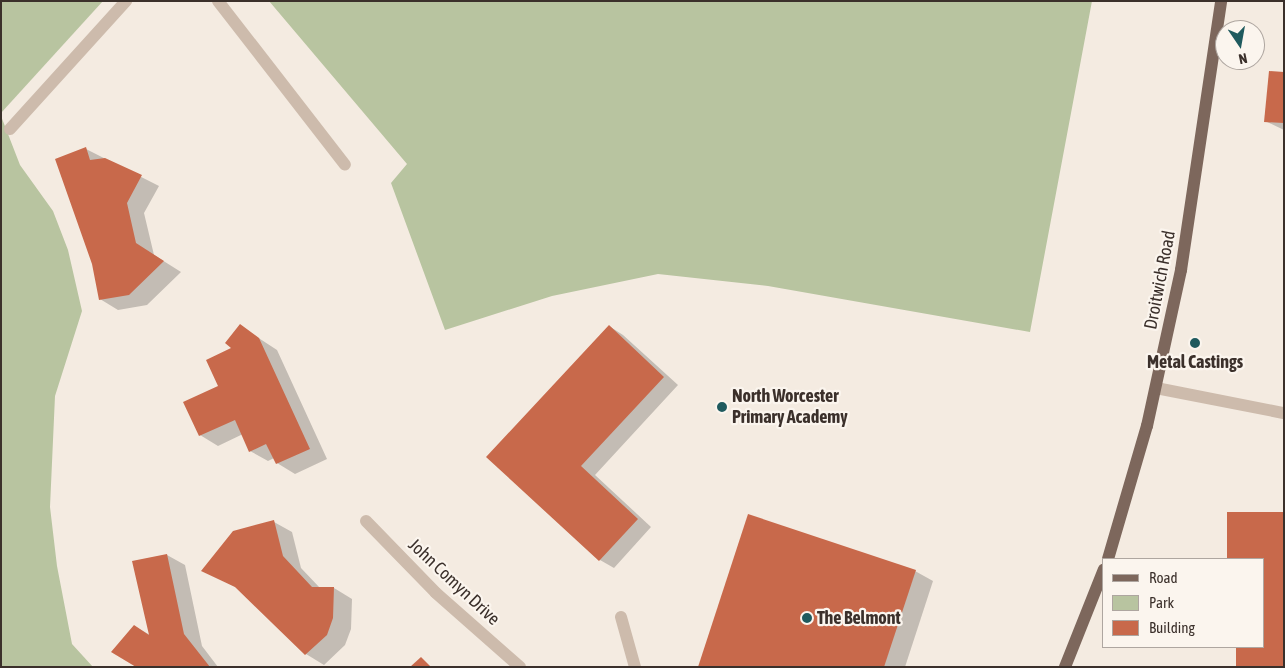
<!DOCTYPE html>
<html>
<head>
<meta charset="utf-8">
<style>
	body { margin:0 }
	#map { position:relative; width:1285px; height:668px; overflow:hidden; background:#f4ebe1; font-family:"Asap Condensed",sans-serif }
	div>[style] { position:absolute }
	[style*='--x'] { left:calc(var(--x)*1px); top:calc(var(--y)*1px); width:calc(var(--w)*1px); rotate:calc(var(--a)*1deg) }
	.green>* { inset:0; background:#b8c4a0 }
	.shadow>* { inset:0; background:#0003 }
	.building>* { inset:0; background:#c8694b }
	.minor>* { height:12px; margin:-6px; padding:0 6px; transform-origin:6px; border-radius:6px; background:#cdbbac }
	.major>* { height:12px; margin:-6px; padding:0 6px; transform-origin:6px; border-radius:6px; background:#7d675c }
	.dots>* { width:14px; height:14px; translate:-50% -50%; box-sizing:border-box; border:2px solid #fbf5ee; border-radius:50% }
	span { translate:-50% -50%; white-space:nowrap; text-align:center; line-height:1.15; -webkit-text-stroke:4.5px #fbf5ee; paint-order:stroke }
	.street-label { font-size:18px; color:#3b302b }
	.poi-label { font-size:18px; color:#3b302b; font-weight:700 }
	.left { translate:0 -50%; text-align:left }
	.frame { position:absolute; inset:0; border:2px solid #3b302b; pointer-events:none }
	.legend { position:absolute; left:1102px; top:558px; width:162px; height:90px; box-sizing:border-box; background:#fbf5ee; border:1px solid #aea6a0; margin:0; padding:6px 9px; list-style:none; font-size:15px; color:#3b302b }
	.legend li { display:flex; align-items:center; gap:10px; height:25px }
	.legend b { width:25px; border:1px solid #aea6a0 }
	.north { position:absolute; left:1215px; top:20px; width:50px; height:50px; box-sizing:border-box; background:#fbf5ee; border:1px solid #aea6a0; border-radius:50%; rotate:168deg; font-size:14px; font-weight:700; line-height:20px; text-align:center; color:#3b302b }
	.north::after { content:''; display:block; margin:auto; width:18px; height:22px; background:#1f5a5e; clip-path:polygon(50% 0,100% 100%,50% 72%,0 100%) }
</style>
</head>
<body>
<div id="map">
	<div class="green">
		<div style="clip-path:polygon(1px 1px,103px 1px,1px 113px)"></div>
		<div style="clip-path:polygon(269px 1px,1092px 1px,1030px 332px,768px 286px,658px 274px,552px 296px,445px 330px,391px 183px,407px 164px)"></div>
		<div style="clip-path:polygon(1px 116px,20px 165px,53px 211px,68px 250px,82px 311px,55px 396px,50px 507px,57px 566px,72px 644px,93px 667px,1px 667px)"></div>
	</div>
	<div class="shadow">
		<div style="clip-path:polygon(1284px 73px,1284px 130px,1265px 121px)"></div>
		<div style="clip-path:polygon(86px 149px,159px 186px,144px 213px,154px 255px,181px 272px,147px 305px,118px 310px,100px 299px)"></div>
		<div style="clip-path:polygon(240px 326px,277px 350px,327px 459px,295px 474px,277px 463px,274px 458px,268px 461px,250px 451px,243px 434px,218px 446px,200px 435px,220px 387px)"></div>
		<div style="clip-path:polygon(609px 326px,623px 335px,678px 385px,595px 475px,651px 527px,614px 568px,600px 560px,488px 457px)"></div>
		<div style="clip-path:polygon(1228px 513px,1284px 513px,1284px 667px,1237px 667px,1237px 647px,1264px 647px,1264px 559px,1228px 559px)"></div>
		<div style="clip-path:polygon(274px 522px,292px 532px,301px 568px,320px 588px,334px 588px,352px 599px,351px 629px,345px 645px,324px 665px,306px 654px,239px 589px,203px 570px)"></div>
		<div style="clip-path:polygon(167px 555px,185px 565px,202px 646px,218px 667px,138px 667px,134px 626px,150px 635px)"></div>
		<div style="clip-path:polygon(915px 571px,933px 581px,905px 667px,699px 667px)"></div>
	</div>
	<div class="building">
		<div style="clip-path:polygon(1269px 71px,1284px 72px,1284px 123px,1264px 122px)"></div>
		<div style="clip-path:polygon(86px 147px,90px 160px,105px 158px,142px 175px,127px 203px,136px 243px,164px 261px,129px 295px,99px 300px,92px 264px,55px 159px)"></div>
		<div style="clip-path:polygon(240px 324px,259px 338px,310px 449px,276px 464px,266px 444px,249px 452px,235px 420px,199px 436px,183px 402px,218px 386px,206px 360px,231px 348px,225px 343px)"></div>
		<div style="clip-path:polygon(609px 325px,664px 377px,581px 466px,638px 519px,599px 561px,486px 457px)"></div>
		<div style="clip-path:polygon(1227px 512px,1284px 512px,1284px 667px,1236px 667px,1236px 647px,1264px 647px,1264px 559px,1227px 559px)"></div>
		<div style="clip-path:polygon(748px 514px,916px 570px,884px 667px,698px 667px)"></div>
		<div style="clip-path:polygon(274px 520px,283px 556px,312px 587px,334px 587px,333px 618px,327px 635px,305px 655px,235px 587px,201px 571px,233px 531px)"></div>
		<div style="clip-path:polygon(167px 554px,184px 634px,210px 667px,136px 667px,111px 652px,134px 625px,149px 635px,132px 561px)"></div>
		<div style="clip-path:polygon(421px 657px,431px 667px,410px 667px)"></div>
	</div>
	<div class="minor">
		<div style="--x:218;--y:1;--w:207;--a:52.2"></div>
		<div style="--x:10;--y:129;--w:173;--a:-47.8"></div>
		<div style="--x:1156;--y:388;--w:130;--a:11.1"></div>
		<div style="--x:366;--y:521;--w:100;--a:45.8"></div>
		<div style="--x:436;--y:593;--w:112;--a:41.4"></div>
		<div style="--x:621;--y:617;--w:52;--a:74.4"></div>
	</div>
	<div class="major">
		<div style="--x:1108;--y:559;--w:139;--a:-73.7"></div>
		<div style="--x:1147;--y:426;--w:160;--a:-77.7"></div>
		<div style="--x:1181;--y:270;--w:272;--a:-81.5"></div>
		<div style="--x:1065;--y:667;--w:105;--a:-68.3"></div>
	</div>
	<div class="dots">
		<div style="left:1195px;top:343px;background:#1f5a5e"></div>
		<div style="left:722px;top:407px;background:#1f5a5e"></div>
		<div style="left:807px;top:618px;background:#1f5a5e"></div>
	</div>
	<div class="street-label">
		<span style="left:1160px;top:280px;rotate:-79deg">Droitwich Road</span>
		<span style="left:454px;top:582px;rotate:43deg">John Comyn Drive</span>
	</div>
	<div class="poi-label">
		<span style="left:1195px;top:362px">Metal Castings</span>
		<span class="left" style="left:732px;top:407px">North Worcester<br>Primary Academy</span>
		<span class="left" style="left:817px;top:618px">The Belmont</span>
	</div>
	<div class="frame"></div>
	<ul class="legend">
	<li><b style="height:6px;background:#7d675c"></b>Road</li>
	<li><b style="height:14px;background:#b8c4a0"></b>Park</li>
	<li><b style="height:14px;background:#c8694b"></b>Building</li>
	</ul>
	<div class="north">N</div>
</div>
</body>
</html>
